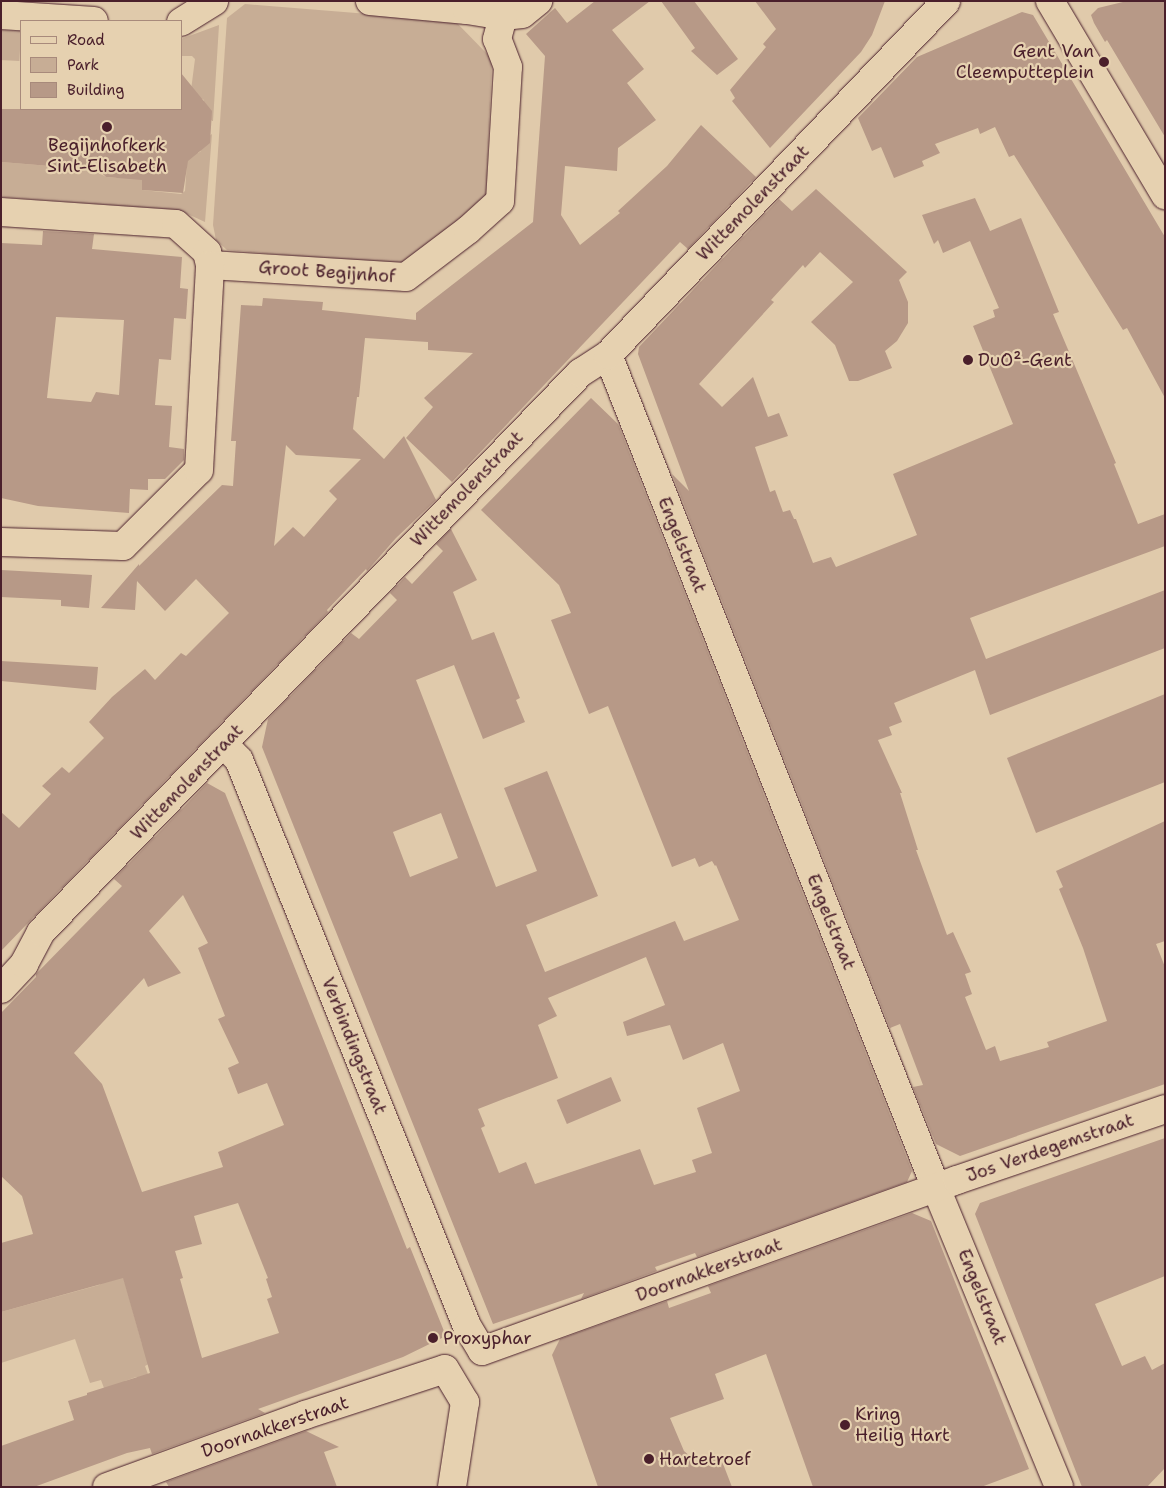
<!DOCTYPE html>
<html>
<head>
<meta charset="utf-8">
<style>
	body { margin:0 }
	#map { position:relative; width:1166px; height:1488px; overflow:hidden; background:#e0caab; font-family:"Shantell Sans",sans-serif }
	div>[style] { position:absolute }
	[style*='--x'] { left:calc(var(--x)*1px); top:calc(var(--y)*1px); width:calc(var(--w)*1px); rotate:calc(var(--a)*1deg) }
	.green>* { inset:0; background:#c7ad95; transform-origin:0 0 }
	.building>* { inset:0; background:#b79987; transform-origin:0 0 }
	.roads { filter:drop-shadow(0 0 1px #4a1f2b) drop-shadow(0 0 1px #4a1f2b) }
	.street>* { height:28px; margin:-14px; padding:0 14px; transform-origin:14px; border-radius:14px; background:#e6d1b0 }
	.dots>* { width:14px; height:14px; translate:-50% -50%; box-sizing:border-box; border:2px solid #e6d1b0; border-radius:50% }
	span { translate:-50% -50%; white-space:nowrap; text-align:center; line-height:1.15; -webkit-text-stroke:4.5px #e6d1b0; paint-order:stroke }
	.poi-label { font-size:18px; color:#4a1f2b }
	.right { translate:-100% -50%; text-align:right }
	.left { translate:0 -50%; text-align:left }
	.street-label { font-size:18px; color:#4a1f2b }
	.frame { position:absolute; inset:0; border:2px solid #4a1f2b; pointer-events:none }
	.legend { position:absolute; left:20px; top:20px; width:162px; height:90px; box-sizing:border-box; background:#e6d1b0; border:1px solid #a88a7b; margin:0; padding:6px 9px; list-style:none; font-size:15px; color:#4a1f2b }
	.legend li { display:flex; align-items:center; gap:10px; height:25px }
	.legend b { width:25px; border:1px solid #a88a7b }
</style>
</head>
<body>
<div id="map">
	<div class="green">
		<div style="clip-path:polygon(245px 4px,455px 21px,492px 59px,486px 199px,403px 265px,227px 250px,216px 240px,213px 225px,227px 18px)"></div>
		<div style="clip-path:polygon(219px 25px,213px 121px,212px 121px,200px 106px,204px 101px,203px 99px,190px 98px,195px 59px,192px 56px,181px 56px,181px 39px)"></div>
		<div style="left:1px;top:30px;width:20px;height:30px;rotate:3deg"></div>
		<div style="clip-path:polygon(212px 134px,205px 222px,179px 210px,1px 197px,1px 162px,99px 170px,99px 173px,106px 177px,116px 178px,120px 175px,143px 172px,142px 190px,181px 194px,185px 191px,188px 148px,198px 153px,201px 151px,196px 146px)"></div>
		<div style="clip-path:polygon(121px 1269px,142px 1344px,154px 1361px,145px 1366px,149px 1377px,136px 1377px,125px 1381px,132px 1401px,111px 1407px,101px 1380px,90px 1383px,75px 1339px,1px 1363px,1px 1312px,99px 1285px)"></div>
	</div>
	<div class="building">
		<div style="clip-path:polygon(evenodd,595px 1px,650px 1px,612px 30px,644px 69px,627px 83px,656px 120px,618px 148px,617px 171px,565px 166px,561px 215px,580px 245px,620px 213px,618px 211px,667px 166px,701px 125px,756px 177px,688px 249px,680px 242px,452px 482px,406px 438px,433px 407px,424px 398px,473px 353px,428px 350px,428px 342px,365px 338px,359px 397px,357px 397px,353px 429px,384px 459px,404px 436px,436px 500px,396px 538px,367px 571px,366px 569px,327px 610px,328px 612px,1px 951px,1px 812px,19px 828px,51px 794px,42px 786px,62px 767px,69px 773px,104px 738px,89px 722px,112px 697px,145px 669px,155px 680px,181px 653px,186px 656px,229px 613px,196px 579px,165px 611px,137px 581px,135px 610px,101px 608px,139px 564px,139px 566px,222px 485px,233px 486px,236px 441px,231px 441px,241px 305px,262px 306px,263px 298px,323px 302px,322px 310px,416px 320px,416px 313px,533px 222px,545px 56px,526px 34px,555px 8px,567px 23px,595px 1px,286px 445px,296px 455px,361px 459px,329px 491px,337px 499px,304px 537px,293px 527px,274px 546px,286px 445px)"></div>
		<div style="clip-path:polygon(661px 1px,694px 1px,738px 59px,717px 75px,691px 51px,695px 48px)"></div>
		<div style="clip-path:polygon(755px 1px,885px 1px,872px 35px,861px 52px,770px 148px,732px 101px,735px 98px,730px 90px,766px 47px,763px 44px,776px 29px)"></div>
		<div style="clip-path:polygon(1127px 1px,1165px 1px,1165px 137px,1107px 40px,1105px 42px,1094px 23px,1091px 15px,1098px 8px)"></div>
		<div style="clip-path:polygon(1022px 12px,1033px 15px,1165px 237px,1165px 398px,1127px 328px,1123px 330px,1014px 155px,1009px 157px,995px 127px,980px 134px,978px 128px,935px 144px,940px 153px,922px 161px,924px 166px,894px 178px,881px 147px,872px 151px,858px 118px,917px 57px)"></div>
		<div style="clip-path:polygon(181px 73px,212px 111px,210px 143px,188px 161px,183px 193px,142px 190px,142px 180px,106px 177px,99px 170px,1px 162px,1px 109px,181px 109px)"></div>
		<div style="clip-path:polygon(816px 189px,907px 272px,899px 280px,908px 302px,908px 323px,897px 341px,885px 351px,892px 368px,858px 381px,849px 381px,835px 345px,811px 322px,853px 282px,820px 252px,805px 268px,803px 265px,771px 300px,774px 302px,699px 384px,722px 407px,753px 377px,768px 417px,779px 413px,788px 436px,755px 447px,770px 492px,775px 490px,783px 512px,790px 510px,794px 519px,796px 519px,813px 563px,831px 557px,836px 567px,917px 535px,893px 474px,1013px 424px,973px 326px,995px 317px,993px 310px,999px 308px,970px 241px,943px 253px,938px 240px,934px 244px,922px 215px,975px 198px,990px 231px,1021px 218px,1059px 312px,1053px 314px,1116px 463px,1114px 464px,1138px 524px,1165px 514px,1165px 546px,970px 618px,986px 659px,1165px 590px,1165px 648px,990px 715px,975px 670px,894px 703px,902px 722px,889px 727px,892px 735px,878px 740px,902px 793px,900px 793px,918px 850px,916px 850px,947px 935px,953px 932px,971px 972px,965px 974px,972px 994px,965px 997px,986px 1050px,995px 1046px,1000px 1061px,1049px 1047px,1047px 1042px,1107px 1021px,1083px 948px,1059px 889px,1063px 887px,1056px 871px,1165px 821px,1165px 941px,1156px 944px,1165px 967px,1165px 1084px,960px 1156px,936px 1144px,913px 1087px,923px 1085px,900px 1024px,890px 1028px,672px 474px,689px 491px,638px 354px,639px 347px,779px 199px,792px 211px)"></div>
		<div style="clip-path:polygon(evenodd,43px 231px,94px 234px,92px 249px,182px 257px,180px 288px,188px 289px,186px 319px,174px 318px,171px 360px,159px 359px,155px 405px,172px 406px,169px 447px,184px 449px,184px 460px,165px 479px,148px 479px,148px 490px,130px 489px,129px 513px,38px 506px,1px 498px,1px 243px,42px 245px,43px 231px,56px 317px,124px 320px,119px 395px,96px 392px,91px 402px,47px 398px,56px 317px)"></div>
		<div style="clip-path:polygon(evenodd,591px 398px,618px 424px,912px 1171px,907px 1182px,697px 1257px,695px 1253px,655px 1267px,657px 1271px,581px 1299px,584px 1293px,493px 1324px,262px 747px,268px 719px,351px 633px,359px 639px,397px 600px,390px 593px,405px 577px,412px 584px,443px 551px,436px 544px,451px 529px,477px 580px,453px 592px,472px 640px,494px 632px,520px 698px,516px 700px,525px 722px,483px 739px,454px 665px,416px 680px,496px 887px,537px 871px,504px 788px,547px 771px,598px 896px,526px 925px,545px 972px,675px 921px,684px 941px,739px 920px,716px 865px,715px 866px,712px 861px,699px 867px,695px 858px,672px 867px,608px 706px,589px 714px,551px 620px,571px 613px,559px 585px,481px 510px,591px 398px,441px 813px,458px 858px,410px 877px,393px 832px,441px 813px,591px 398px,646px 957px,665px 1005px,623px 1022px,627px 1036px,670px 1025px,683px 1060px,723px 1043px,740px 1091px,697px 1108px,712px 1153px,692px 1160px,696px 1172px,654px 1185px,640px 1149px,535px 1184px,526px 1162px,499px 1173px,481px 1128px,485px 1126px,478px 1109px,558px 1078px,538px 1025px,557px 1016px,548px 998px,646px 957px)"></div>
		<div style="clip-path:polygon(1px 570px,92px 575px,89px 608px,61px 606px,61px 600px,1px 597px)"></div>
		<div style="clip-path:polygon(1px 661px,98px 667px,96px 690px,1px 681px)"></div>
		<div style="clip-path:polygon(1165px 694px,1165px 782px,1036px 833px,1007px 758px)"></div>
		<div style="clip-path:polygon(evenodd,207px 783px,225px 793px,407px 1249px,410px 1247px,446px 1336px,403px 1357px,258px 1409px,265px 1413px,152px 1454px,150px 1448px,127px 1453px,34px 1487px,1px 1487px,1px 1446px,74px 1420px,68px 1401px,87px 1395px,87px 1393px,150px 1373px,123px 1278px,1px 1312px,1px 1243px,33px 1234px,22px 1196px,1px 1176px,1px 1013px,36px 977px,36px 974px,122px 886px,114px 879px,207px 783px,183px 895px,208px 943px,198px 948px,225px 1016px,218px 1019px,239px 1063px,228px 1068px,238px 1094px,267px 1083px,284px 1125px,218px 1152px,223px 1167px,142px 1192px,102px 1084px,74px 1053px,144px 978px,148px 987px,181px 973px,149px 931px,183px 895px,207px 783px,238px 1203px,268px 1278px,266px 1279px,272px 1297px,267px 1299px,279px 1333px,202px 1358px,180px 1279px,183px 1278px,175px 1251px,202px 1244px,194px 1216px,238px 1203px)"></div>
		<div style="left:611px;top:1077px;width:26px;height:59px;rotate:67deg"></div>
		<div style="clip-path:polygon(1165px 1138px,1165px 1276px,1095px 1304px,1122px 1366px,1145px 1356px,1152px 1370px,1165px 1363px,1165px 1468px,1147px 1487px,1082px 1487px,975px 1214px,980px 1203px)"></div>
		<div style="clip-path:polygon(912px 1213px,931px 1221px,1029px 1469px,981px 1487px,813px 1487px,766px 1354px,715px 1374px,724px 1399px,670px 1418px,684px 1451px,699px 1464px,720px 1456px,732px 1487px,598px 1487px,552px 1355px,560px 1339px,667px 1301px,669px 1308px,711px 1293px,708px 1286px)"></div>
		<div style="clip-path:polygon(306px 1431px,339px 1447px,324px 1452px,337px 1487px,169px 1487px,166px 1482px)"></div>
	</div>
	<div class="roads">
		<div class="street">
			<div style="--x:370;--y:1;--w:97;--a:5.3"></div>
			<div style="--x:467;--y:10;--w:36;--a:9"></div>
			<div style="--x:503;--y:16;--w:19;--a:-6"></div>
			<div style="--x:522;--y:14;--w:21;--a:-39"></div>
			<div style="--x:1050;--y:1;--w:226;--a:59.3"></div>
			<div style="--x:1;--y:15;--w:93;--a:3.7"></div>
			<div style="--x:181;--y:22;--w:39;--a:-32"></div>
			<div style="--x:1;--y:212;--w:175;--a:3.9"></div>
			<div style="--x:176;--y:224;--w:42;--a:42.1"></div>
			<div style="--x:207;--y:252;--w:13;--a:77"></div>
			<div style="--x:210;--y:265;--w:196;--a:3.5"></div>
			<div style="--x:406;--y:277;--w:78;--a:-37.2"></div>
			<div style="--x:468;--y:230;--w:43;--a:-42.2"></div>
			<div style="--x:500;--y:201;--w:134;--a:-86.6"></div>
			<div style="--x:508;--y:67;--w:30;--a:-111"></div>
			<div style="--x:497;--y:39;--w:24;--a:-75"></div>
			<div style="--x:608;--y:355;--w:895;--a:68.51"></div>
			<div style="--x:936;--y:1188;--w:323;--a:67.6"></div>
			<div style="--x:1;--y:542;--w:122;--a:1.9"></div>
			<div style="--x:123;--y:546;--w:107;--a:-45"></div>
			<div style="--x:199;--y:470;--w:205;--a:-86.9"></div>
			<div style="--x:223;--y:743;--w:23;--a:47"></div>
			<div style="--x:239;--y:760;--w:610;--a:68.06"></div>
			<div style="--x:467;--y:1326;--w:29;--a:59"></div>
			<div style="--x:482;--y:1351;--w:505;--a:-19.8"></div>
			<div style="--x:957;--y:1180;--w:220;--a:-18.8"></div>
			<div style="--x:1;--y:989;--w:34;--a:-47"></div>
			<div style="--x:24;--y:964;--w:36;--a:-62"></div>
			<div style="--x:41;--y:932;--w:777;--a:-46.04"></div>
			<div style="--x:580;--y:373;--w:33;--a:-33"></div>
			<div style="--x:608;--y:355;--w:489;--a:-46.3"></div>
			<div style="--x:107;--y:1487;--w:211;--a:-20"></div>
			<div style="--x:305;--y:1415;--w:147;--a:-18.2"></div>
			<div style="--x:445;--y:1369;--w:39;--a:59"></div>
			<div style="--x:465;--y:1402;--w:86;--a:98.7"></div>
		</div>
	</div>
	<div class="dots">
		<div style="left:1104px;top:62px;background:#4a1f2b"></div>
		<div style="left:107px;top:127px;background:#4a1f2b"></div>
		<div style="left:968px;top:360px;background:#4a1f2b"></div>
		<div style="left:433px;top:1338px;background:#4a1f2b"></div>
		<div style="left:845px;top:1425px;background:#4a1f2b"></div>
		<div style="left:649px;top:1459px;background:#4a1f2b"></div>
	</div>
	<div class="poi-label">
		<span class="right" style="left:1094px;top:62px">Gent Van<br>Cleemputteplein</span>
		<span style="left:107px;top:156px">Begijnhofkerk<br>Sint-Elisabeth</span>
		<span class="left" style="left:978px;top:360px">DuO²-Gent</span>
		<span class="left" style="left:443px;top:1338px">Proxyphar</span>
		<span class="left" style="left:855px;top:1425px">Kring<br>Heilig Hart</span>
		<span class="left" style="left:659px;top:1459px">Hartetroef</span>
	</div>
	<div class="street-label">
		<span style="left:753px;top:203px;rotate:-46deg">Wittemolenstraat</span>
		<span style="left:327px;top:272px;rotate:4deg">Groot Begijnhof</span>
		<span style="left:467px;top:489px;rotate:-46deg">Wittemolenstraat</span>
		<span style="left:682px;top:545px;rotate:68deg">Engelstraat</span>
		<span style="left:187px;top:782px;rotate:-46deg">Wittemolenstraat</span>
		<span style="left:831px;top:922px;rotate:68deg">Engelstraat</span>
		<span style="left:354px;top:1046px;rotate:68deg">Verbindingstraat</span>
		<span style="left:1050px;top:1148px;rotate:-19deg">Jos Verdegemstraat</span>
		<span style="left:709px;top:1270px;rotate:-20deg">Doornakkerstraat</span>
		<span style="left:982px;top:1297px;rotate:68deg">Engelstraat</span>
		<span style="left:275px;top:1427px;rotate:-19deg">Doornakkerstraat</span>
	</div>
	<div class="frame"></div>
	<ul class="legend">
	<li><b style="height:6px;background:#e6d1b0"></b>Road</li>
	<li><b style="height:14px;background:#c7ad95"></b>Park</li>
	<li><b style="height:14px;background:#b79987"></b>Building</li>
	</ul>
</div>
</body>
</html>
